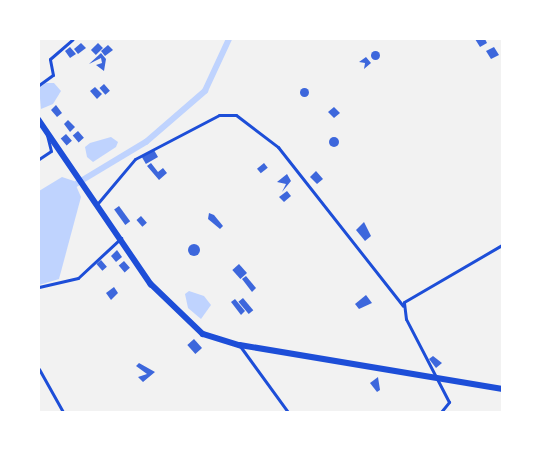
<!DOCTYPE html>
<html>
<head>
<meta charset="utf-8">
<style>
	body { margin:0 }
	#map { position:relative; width:541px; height:451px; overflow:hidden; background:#f2f2f2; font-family:"PT Serif",serif }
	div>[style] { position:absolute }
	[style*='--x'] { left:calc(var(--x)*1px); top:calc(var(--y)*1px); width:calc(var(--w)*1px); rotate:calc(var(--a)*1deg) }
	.water>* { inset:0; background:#bfd3fe }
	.canal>* { height:5.5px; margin:-2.75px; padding:0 2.75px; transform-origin:2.75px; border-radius:2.75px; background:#bfd3fe }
	.building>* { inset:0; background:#3d67dc; transform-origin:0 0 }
	.round { border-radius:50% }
	.minor>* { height:3px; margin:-1.5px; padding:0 1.5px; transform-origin:1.5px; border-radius:1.5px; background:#1d4ed8 }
	.trunk>* { height:5.5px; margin:-2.75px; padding:0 2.75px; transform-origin:2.75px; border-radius:2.75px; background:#1d4ed8 }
	span { translate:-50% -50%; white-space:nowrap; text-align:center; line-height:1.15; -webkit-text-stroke:5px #fff; paint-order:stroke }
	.frame { position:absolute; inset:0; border:40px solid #fff; pointer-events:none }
</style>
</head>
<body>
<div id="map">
	<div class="water">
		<div style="clip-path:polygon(46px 83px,54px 83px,61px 91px,53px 104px,41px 109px,39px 88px)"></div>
		<div style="clip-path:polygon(111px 137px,118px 142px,116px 147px,93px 162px,87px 157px,85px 147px,90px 143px)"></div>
		<div style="clip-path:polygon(62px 177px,74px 181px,81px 197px,59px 279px,39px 285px,39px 191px)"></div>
		<div style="clip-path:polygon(189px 291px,204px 296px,211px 305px,201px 319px,188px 308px,185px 294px)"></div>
	</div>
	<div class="canal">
		<div style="--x:71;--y:187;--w:87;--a:-31"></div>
		<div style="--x:146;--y:142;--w:78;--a:-40.8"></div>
		<div style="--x:205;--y:91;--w:57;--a:-65.2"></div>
	</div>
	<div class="building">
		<div style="clip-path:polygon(475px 39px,485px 39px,487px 43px,480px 47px)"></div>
		<div style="clip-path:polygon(81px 43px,86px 48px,78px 54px,74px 49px)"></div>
		<div style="left:98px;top:43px;width:7px;height:10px;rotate:45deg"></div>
		<div style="clip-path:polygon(108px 45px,113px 50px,105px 56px,101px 51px)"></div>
		<div style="clip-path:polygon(70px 47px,76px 54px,70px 58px,65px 51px)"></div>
		<div style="clip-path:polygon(494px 47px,499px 55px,491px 59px,486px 51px)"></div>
		<div class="round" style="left:370.5px;top:50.5px;width:9px;height:9px"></div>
		<div style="clip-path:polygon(101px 53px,106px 59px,104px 71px,96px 65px,102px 63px,101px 58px,89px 64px)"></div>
		<div style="clip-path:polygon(366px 57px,371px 63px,364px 69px,365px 63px,359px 62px)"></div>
		<div style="left:104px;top:84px;width:9px;height:6px;rotate:49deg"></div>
		<div style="clip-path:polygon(95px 87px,102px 94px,97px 99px,90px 91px)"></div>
		<div class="round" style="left:299.5px;top:87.5px;width:9px;height:9px"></div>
		<div style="clip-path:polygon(56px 105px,62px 113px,57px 117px,51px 110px)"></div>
		<div style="clip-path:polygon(334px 107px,340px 113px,334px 118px,328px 112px)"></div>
		<div style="clip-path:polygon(68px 120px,75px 127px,70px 132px,64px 124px)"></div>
		<div style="left:78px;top:131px;width:9px;height:7px;rotate:49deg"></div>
		<div style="left:66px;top:134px;width:9px;height:7px;rotate:49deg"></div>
		<div class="round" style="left:329px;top:137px;width:10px;height:10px"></div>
		<div style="left:154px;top:150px;width:8px;height:14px;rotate:60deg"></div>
		<div style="clip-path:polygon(151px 163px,158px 172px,163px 168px,167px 173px,159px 180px,147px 166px)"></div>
		<div style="left:264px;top:163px;width:6px;height:9px;rotate:51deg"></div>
		<div style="clip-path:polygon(316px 171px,323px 179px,317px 184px,310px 177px)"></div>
		<div style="clip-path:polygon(287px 174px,291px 181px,282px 192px,286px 184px,277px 182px)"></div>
		<div style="clip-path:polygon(287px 191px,291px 196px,284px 202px,279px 197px)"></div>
		<div style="left:119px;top:206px;width:19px;height:6px;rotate:54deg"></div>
		<div style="clip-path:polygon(209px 213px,214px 215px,223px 226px,220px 229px,208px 219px)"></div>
		<div style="left:141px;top:216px;width:9px;height:6px;rotate:49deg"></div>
		<div style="clip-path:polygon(364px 222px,371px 236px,365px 241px,356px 230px)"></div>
		<div class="round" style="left:188px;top:244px;width:12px;height:12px"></div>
		<div style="clip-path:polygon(117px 250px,122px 257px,116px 262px,111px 256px)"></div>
		<div style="left:101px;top:260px;width:9px;height:6px;rotate:49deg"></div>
		<div style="left:124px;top:261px;width:9px;height:7px;rotate:49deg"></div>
		<div style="left:239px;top:264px;width:12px;height:9px;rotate:48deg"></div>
		<div style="clip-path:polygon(246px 276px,256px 288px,252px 292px,242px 279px)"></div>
		<div style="clip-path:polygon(114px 287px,118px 293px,111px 300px,106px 293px)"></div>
		<div style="clip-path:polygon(366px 295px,372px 303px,359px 309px,355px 304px)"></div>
		<div style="left:243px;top:298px;width:16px;height:6px;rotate:50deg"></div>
		<div style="clip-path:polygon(235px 299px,245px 311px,241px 315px,231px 302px)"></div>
		<div style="left:194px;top:339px;width:12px;height:9px;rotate:48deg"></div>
		<div style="clip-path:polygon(433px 356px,442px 363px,436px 368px,429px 359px)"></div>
		<div style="clip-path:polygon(139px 363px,155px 372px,143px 382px,138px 377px,147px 374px,136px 366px)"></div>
		<div style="clip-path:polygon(378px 377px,380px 390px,377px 392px,370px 383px)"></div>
	</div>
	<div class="minor">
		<div style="--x:39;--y:85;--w:17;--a:-36"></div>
		<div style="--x:53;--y:75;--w:16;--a:-101"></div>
		<div style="--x:50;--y:59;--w:30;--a:-41"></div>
		<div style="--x:39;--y:159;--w:14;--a:-34"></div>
		<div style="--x:51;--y:151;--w:21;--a:-104"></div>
		<div style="--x:98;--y:203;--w:57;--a:-49.9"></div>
		<div style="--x:135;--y:159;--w:95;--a:-27.6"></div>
		<div style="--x:219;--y:115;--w:17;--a:0"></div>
		<div style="--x:236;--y:115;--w:53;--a:37.3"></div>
		<div style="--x:278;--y:147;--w:202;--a:51.8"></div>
		<div style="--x:39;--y:287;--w:40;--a:-13"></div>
		<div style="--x:78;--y:278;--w:59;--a:-42.9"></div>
		<div style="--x:240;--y:346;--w:82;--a:54"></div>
		<div style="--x:39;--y:369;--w:49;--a:60.8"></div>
		<div style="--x:441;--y:412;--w:13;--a:-51"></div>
		<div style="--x:449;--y:402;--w:93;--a:-117.4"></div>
		<div style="--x:406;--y:319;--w:17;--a:-97"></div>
		<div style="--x:404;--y:302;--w:113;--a:-30.2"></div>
	</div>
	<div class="trunk">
		<div style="--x:39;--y:120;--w:199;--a:55.7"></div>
		<div style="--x:151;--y:284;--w:72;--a:43.9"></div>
		<div style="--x:203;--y:334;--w:39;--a:17"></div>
		<div style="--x:240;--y:345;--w:266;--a:9.5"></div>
	</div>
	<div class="frame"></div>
</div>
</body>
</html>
